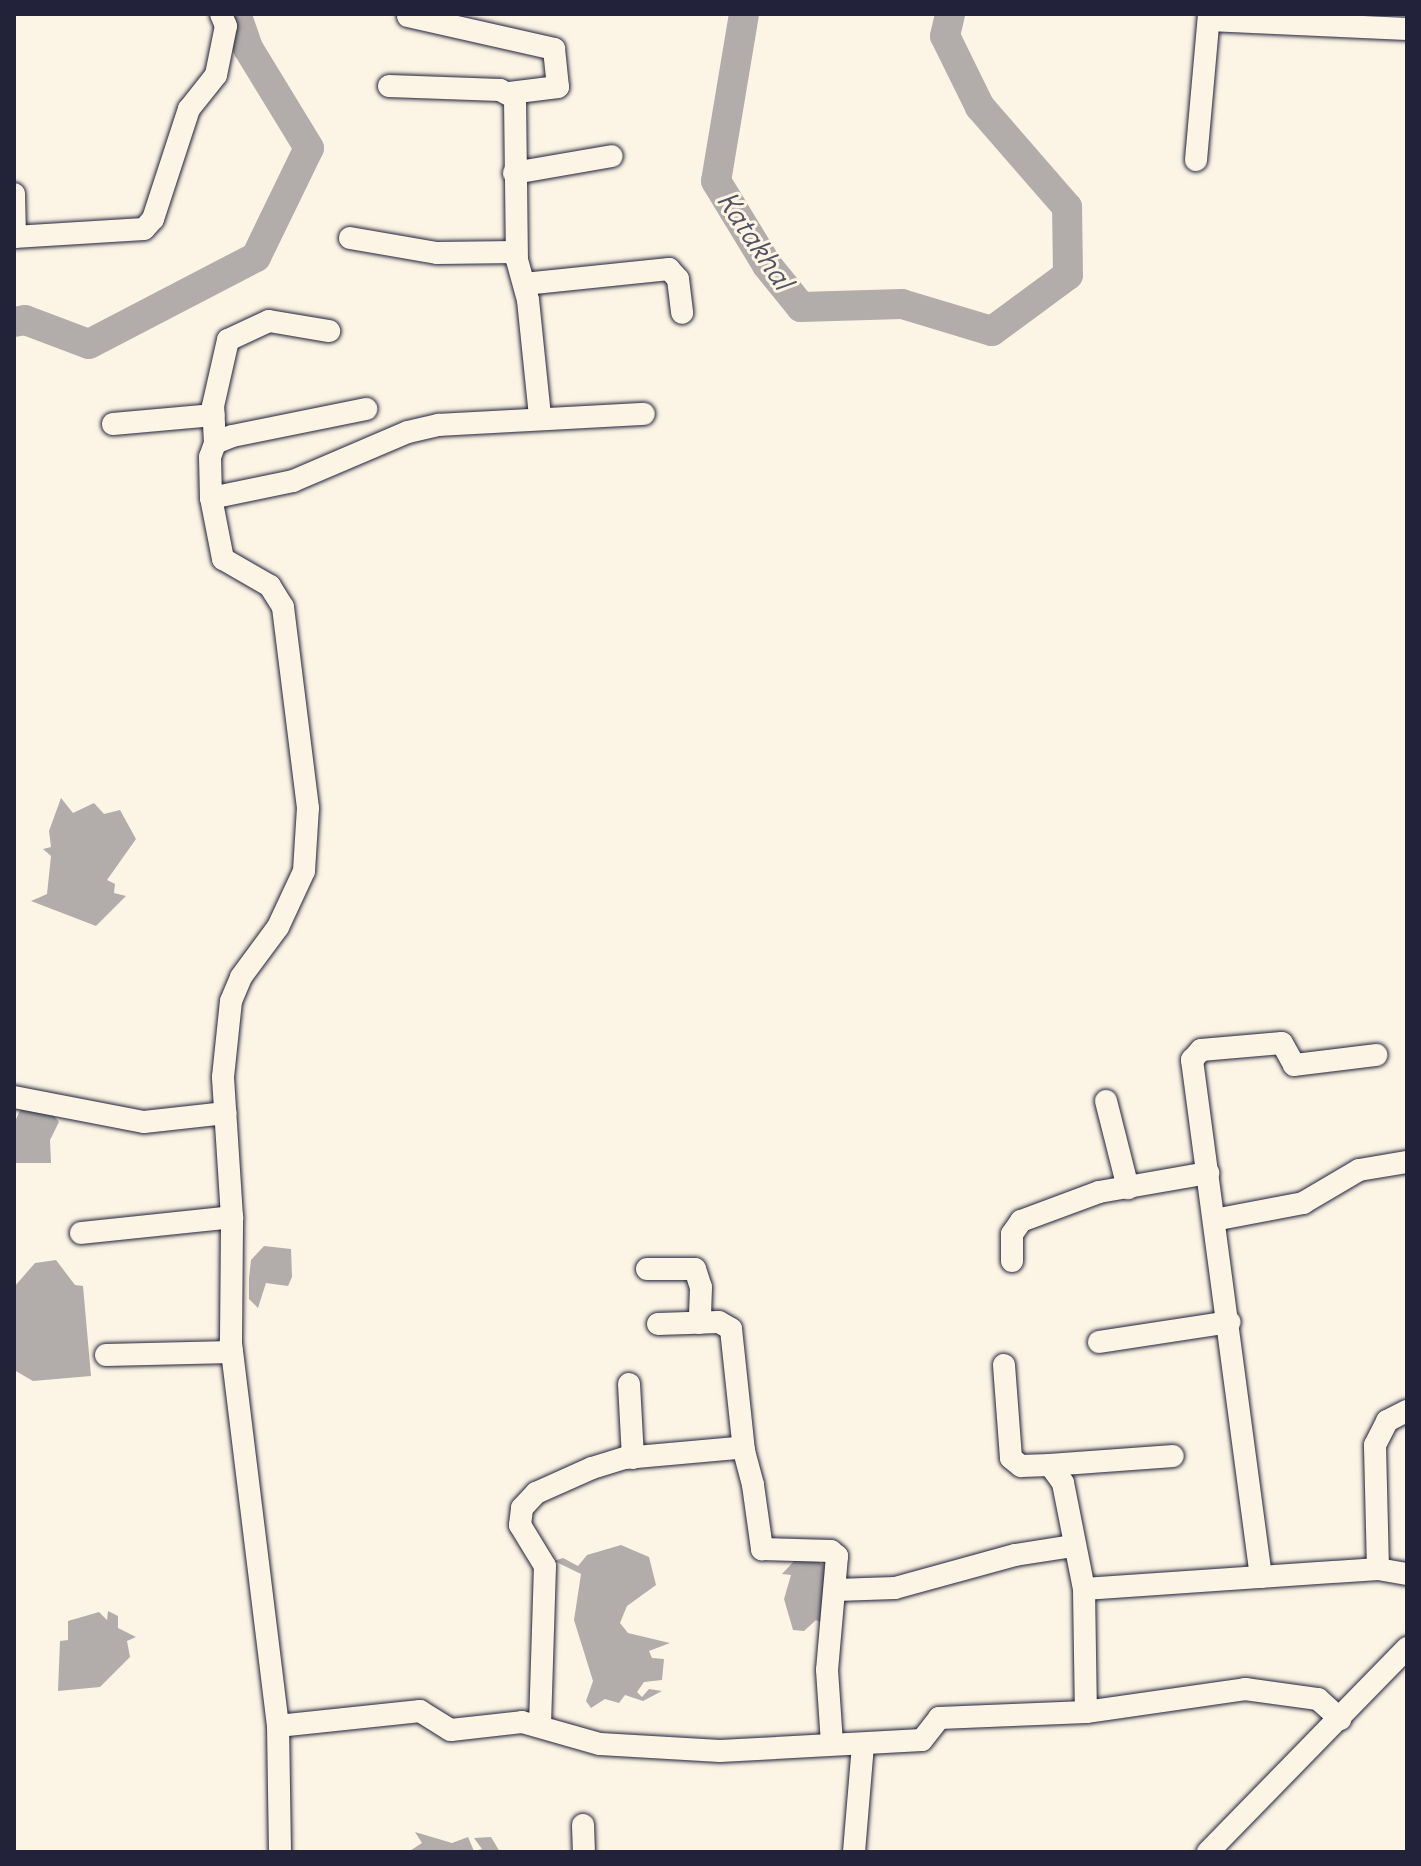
<!DOCTYPE html>
<html>
<head>
<meta charset="utf-8">
<style>
	body { margin:0 }
	#map { position:relative; width:1421px; height:1866px; overflow:hidden; background:#fcf5e5; font-family:Delius,sans-serif }
	div>[style] { position:absolute }
	[style*='--x'] { left:calc(var(--x)*1px); top:calc(var(--y)*1px); width:calc(var(--w)*1px); rotate:calc(var(--a)*1deg) }
	.water>* { inset:0; background:#b2adab }
	.river>* { height:30px; margin:-15px; padding:0 15px; transform-origin:15px; border-radius:15px; background:#b2adab }
	.roads { filter:drop-shadow(0 0 2px #22223b) drop-shadow(0 0 2px #22223b) }
	.minor>* { height:22px; margin:-11px; padding:0 11px; transform-origin:11px; border-radius:11px; background:#fcf5e5 }
	span { translate:-50% -50%; white-space:nowrap; text-align:center; line-height:1.15; -webkit-text-stroke:6px #fcf5e5; paint-order:stroke }
	.water-label { font-size:28px; color:#545362; font-style:italic }
	.frame { position:absolute; inset:0; border:16px solid #22223b; pointer-events:none }
</style>
</head>
<body>
<div id="map">
	<div class="water">
		<div style="clip-path:polygon(61px 798px,73px 813px,94px 803px,104px 814px,120px 810px,136px 839px,107px 880px,115px 884px,114px 893px,126px 896px,96px 926px,31px 901px,47px 894px,51px 856px,43px 849px,51px 847px,49px 831px)"></div>
		<div style="clip-path:polygon(24px 1101px,44px 1104px,59px 1122px,50px 1140px,51px 1163px,14px 1163px,14px 1124px)"></div>
		<div style="clip-path:polygon(264px 1246px,291px 1249px,292px 1277px,288px 1286px,266px 1283px,258px 1308px,249px 1299px,249px 1278px,251px 1260px)"></div>
		<div style="clip-path:polygon(56px 1260px,75px 1285px,83px 1286px,91px 1376px,33px 1381px,14px 1370px,14px 1287px,35px 1263px)"></div>
		<div style="clip-path:polygon(621px 1545px,649px 1557px,656px 1585px,627px 1606px,620px 1623px,628px 1633px,670px 1643px,649px 1651px,652px 1658px,664px 1659px,662px 1680px,644px 1682px,637px 1692px,642px 1697px,649px 1689px,662px 1691px,643px 1701px,625px 1695px,619px 1703px,605px 1699px,591px 1708px,586px 1701px,593px 1681px,574px 1620px,581px 1574px,554px 1561px,563px 1558px,578px 1566px,587px 1555px)"></div>
		<div style="clip-path:polygon(796px 1559px,816px 1560px,831px 1571px,821px 1608px,826px 1625px,816px 1620px,804px 1631px,793px 1630px,784px 1599px,791px 1575px,782px 1574px)"></div>
		<div style="clip-path:polygon(108px 1611px,118px 1616px,118px 1628px,136px 1637px,127px 1641px,130px 1657px,100px 1687px,58px 1691px,60px 1641px,68px 1640px,68px 1621px,99px 1612px,107px 1620px)"></div>
		<div style="clip-path:polygon(415px 1832px,452px 1843px,468px 1837px,474px 1851px,482px 1849px,474px 1838px,491px 1837px,500px 1852px,408px 1852px,422px 1843px)"></div>
	</div>
	<div class="river">
		<div style="--x:744;--y:14;--w:169;--a:99.5"></div>
		<div style="--x:716;--y:181;--w:98;--a:58.7"></div>
		<div style="--x:767;--y:265;--w:54;--a:51"></div>
		<div style="--x:801;--y:307;--w:101;--a:-1.7"></div>
		<div style="--x:902;--y:304;--w:94;--a:16.7"></div>
		<div style="--x:992;--y:331;--w:94;--a:-36.4"></div>
		<div style="--x:1068;--y:275;--w:68;--a:-90.8"></div>
		<div style="--x:1067;--y:207;--w:133;--a:-131"></div>
		<div style="--x:980;--y:107;--w:79;--a:-116.2"></div>
		<div style="--x:945;--y:36;--w:23;--a:-77"></div>
		<div style="--x:14;--y:322;--w:11;--a:-10"></div>
		<div style="--x:25;--y:320;--w:68;--a:20.6"></div>
		<div style="--x:89;--y:344;--w:188;--a:-27.5"></div>
		<div style="--x:256;--y:257;--w:121;--a:-64.1"></div>
		<div style="--x:309;--y:148;--w:117;--a:-121.4"></div>
		<div style="--x:248;--y:48;--w:36;--a:-109"></div>
	</div>
	<div class="roads">
		<div class="minor">
			<div style="--x:408;--y:16;--w:150;--a:12.7"></div>
			<div style="--x:554;--y:49;--w:38;--a:84"></div>
			<div style="--x:558;--y:87;--w:49;--a:173"></div>
			<div style="--x:1209;--y:20;--w:198;--a:2.6"></div>
			<div style="--x:389;--y:86;--w:111;--a:2.1"></div>
			<div style="--x:500;--y:90;--w:17;--a:28"></div>
			<div style="--x:515;--y:98;--w:162;--a:89.3"></div>
			<div style="--x:517;--y:260;--w:41;--a:74.6"></div>
			<div style="--x:528;--y:300;--w:118;--a:84.1"></div>
			<div style="--x:1196;--y:160;--w:147;--a:-84.9"></div>
			<div style="--x:514;--y:173;--w:99;--a:-9.8"></div>
			<div style="--x:14;--y:194;--w:43;--a:88.7"></div>
			<div style="--x:14;--y:237;--w:130;--a:-3.5"></div>
			<div style="--x:144;--y:229;--w:13;--a:-48"></div>
			<div style="--x:153;--y:219;--w:116;--a:-71.9"></div>
			<div style="--x:189;--y:109;--w:43;--a:-51.5"></div>
			<div style="--x:216;--y:75;--w:50;--a:-78.5"></div>
			<div style="--x:226;--y:26;--w:13;--a:-113"></div>
			<div style="--x:350;--y:238;--w:88;--a:9.8"></div>
			<div style="--x:437;--y:253;--w:79;--a:-0.7"></div>
			<div style="--x:524;--y:284;--w:146;--a:-5.9"></div>
			<div style="--x:669;--y:269;--w:13;--a:48"></div>
			<div style="--x:678;--y:279;--w:34;--a:83"></div>
			<div style="--x:113;--y:424;--w:101;--a:-5.1"></div>
			<div style="--x:215;--y:443;--w:37;--a:-93"></div>
			<div style="--x:213;--y:406;--w:68;--a:-77.2"></div>
			<div style="--x:228;--y:340;--w:45;--a:-24.9"></div>
			<div style="--x:269;--y:321;--w:61;--a:9.5"></div>
			<div style="--x:211;--y:498;--w:84;--a:-11.7"></div>
			<div style="--x:293;--y:481;--w:125;--a:-23.1"></div>
			<div style="--x:408;--y:432;--w:32;--a:-13"></div>
			<div style="--x:439;--y:425;--w:205;--a:-3.1"></div>
			<div style="--x:14;--y:1097;--w:132;--a:10.9"></div>
			<div style="--x:144;--y:1122;--w:82;--a:-6.3"></div>
			<div style="--x:1106;--y:1101;--w:90;--a:75.8"></div>
			<div style="--x:1214;--y:1220;--w:91;--a:-10.8"></div>
			<div style="--x:1303;--y:1203;--w:65;--a:-30.5"></div>
			<div style="--x:1359;--y:1170;--w:49;--a:-9.5"></div>
			<div style="--x:81;--y:1233;--w:152;--a:-6"></div>
			<div style="--x:1012;--y:1261;--w:27;--a:-90"></div>
			<div style="--x:1012;--y:1234;--w:16;--a:-55"></div>
			<div style="--x:1021;--y:1221;--w:83;--a:-20.4"></div>
			<div style="--x:1099;--y:1192;--w:111;--a:-9.9"></div>
			<div style="--x:647;--y:1269;--w:48;--a:0"></div>
			<div style="--x:695;--y:1269;--w:19;--a:72"></div>
			<div style="--x:701;--y:1287;--w:36;--a:92"></div>
			<div style="--x:658;--y:1324;--w:61;--a:-1.9"></div>
			<div style="--x:719;--y:1322;--w:14;--a:30"></div>
			<div style="--x:731;--y:1329;--w:123;--a:83.9"></div>
			<div style="--x:1099;--y:1342;--w:132;--a:-8.7"></div>
			<div style="--x:106;--y:1355;--w:126;--a:-1.4"></div>
			<div style="--x:1004;--y:1365;--w:93;--a:85.7"></div>
			<div style="--x:1011;--y:1458;--w:13;--a:39"></div>
			<div style="--x:1021;--y:1466;--w:29;--a:-2"></div>
			<div style="--x:1050;--y:1465;--w:22;--a:54"></div>
			<div style="--x:1063;--y:1483;--w:108;--a:78.8"></div>
			<div style="--x:1084;--y:1589;--w:123;--a:89.1"></div>
			<div style="--x:1086;--y:1712;--w:161;--a:-8.2"></div>
			<div style="--x:1245;--y:1689;--w:74;--a:7.8"></div>
			<div style="--x:1318;--y:1699;--w:30;--a:42"></div>
			<div style="--x:629;--y:1384;--w:74;--a:86.9"></div>
			<div style="--x:1050;--y:1465;--w:123;--a:-4.2"></div>
			<div style="--x:1378;--y:1569;--w:124;--a:-91.4"></div>
			<div style="--x:1375;--y:1445;--w:27;--a:-63"></div>
			<div style="--x:1387;--y:1421;--w:22;--a:-27"></div>
			<div style="--x:1261;--y:1577;--w:522;--a:-97.6"></div>
			<div style="--x:1192;--y:1060;--w:13;--a:-48"></div>
			<div style="--x:1201;--y:1050;--w:81;--a:-4.9"></div>
			<div style="--x:1282;--y:1043;--w:25;--a:61"></div>
			<div style="--x:1294;--y:1065;--w:83;--a:-7"></div>
			<div style="--x:1084;--y:1589;--w:295;--a:-3.9"></div>
			<div style="--x:1378;--y:1569;--w:29;--a:10"></div>
			<div style="--x:836;--y:1590;--w:59;--a:-1.9"></div>
			<div style="--x:895;--y:1588;--w:124;--a:-15.4"></div>
			<div style="--x:1015;--y:1555;--w:59;--a:-8.8"></div>
			<div style="--x:540;--y:1725;--w:159;--a:-88.2"></div>
			<div style="--x:545;--y:1566;--w:48;--a:-121.4"></div>
			<div style="--x:520;--y:1525;--w:17;--a:-83"></div>
			<div style="--x:522;--y:1508;--w:21;--a:-47"></div>
			<div style="--x:536;--y:1493;--w:61;--a:-24.1"></div>
			<div style="--x:592;--y:1468;--w:34;--a:-17"></div>
			<div style="--x:625;--y:1458;--w:112;--a:-5.1"></div>
			<div style="--x:737;--y:1448;--w:8;--a:23"></div>
			<div style="--x:744;--y:1451;--w:35;--a:75"></div>
			<div style="--x:753;--y:1485;--w:65;--a:82"></div>
			<div style="--x:762;--y:1549;--w:69;--a:1.7"></div>
			<div style="--x:831;--y:1551;--w:8;--a:40"></div>
			<div style="--x:837;--y:1556;--w:114;--a:95"></div>
			<div style="--x:827;--y:1670;--w:73;--a:86.1"></div>
			<div style="--x:278;--y:1726;--w:143;--a:-6"></div>
			<div style="--x:420;--y:1711;--w:36;--a:32"></div>
			<div style="--x:451;--y:1730;--w:71;--a:-6.4"></div>
			<div style="--x:522;--y:1722;--w:81;--a:15.8"></div>
			<div style="--x:600;--y:1744;--w:120;--a:3.3"></div>
			<div style="--x:720;--y:1751;--w:202;--a:-3.1"></div>
			<div style="--x:922;--y:1740;--w:28;--a:-52"></div>
			<div style="--x:939;--y:1718;--w:147;--a:-2.3"></div>
			<div style="--x:583;--y:1825;--w:27;--a:88"></div>
			<div style="--x:280;--y:1852;--w:126;--a:-90.9"></div>
			<div style="--x:278;--y:1726;--w:388;--a:-97"></div>
			<div style="--x:231;--y:1341;--w:124;--a:-89.5"></div>
			<div style="--x:232;--y:1217;--w:140;--a:-93.7"></div>
			<div style="--x:223;--y:1077;--w:76;--a:-84"></div>
			<div style="--x:231;--y:1001;--w:26;--a:-67"></div>
			<div style="--x:241;--y:977;--w:62;--a:-53.5"></div>
			<div style="--x:278;--y:927;--w:62;--a:-65.1"></div>
			<div style="--x:304;--y:871;--w:63;--a:-86.4"></div>
			<div style="--x:308;--y:808;--w:203;--a:-97.1"></div>
			<div style="--x:283;--y:607;--w:25;--a:-122"></div>
			<div style="--x:270;--y:586;--w:54;--a:-150.1"></div>
			<div style="--x:223;--y:559;--w:62;--a:-101.1"></div>
			<div style="--x:211;--y:498;--w:41;--a:-91.4"></div>
			<div style="--x:210;--y:457;--w:15;--a:-70"></div>
			<div style="--x:215;--y:443;--w:18;--a:-22"></div>
			<div style="--x:232;--y:436;--w:137;--a:-11.4"></div>
			<div style="--x:854;--y:1852;--w:108;--a:-85.2"></div>
			<div style="--x:1208;--y:1852;--w:285;--a:-45.7"></div>
		</div>
	</div>
	<div class="water-label">
		<span style="left:755px;top:240px;rotate:56deg">Katakhal</span>
	</div>
	<div class="frame"></div>
</div>
</body>
</html>
